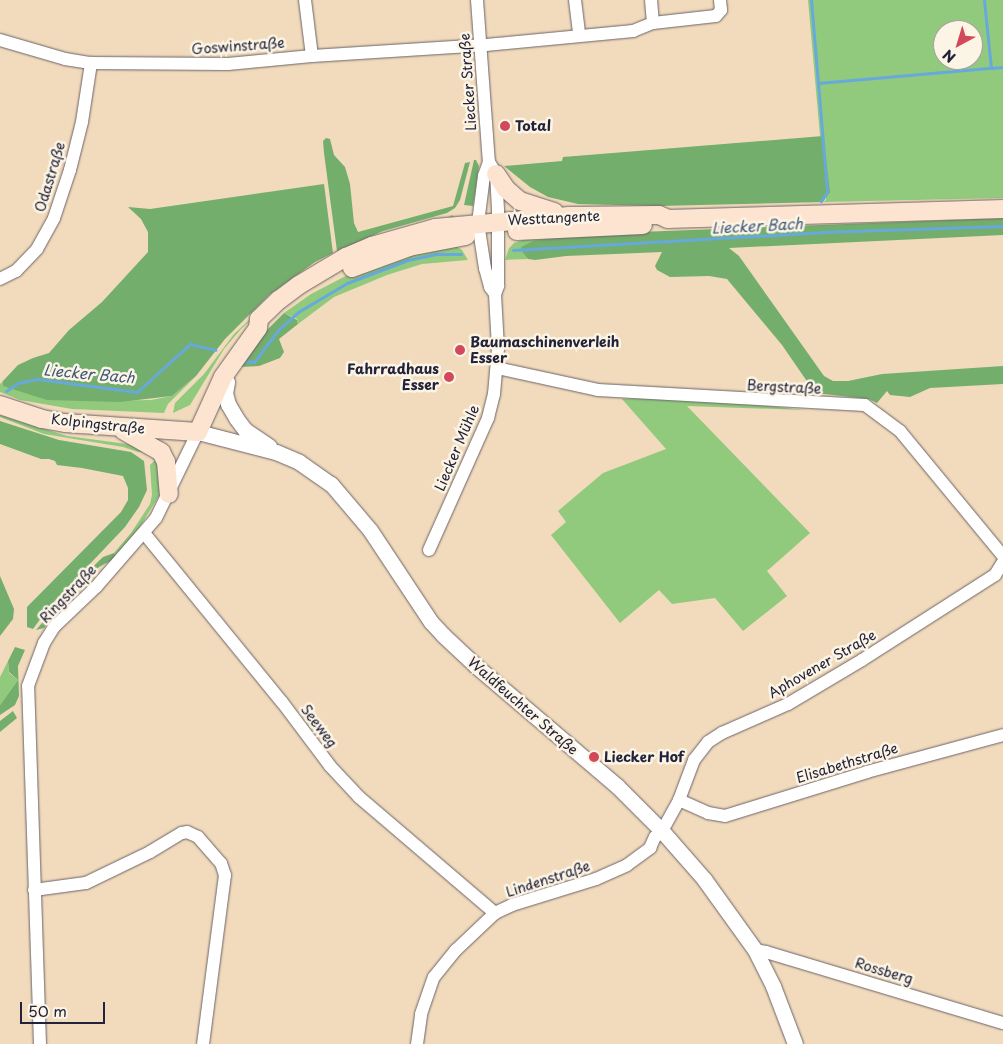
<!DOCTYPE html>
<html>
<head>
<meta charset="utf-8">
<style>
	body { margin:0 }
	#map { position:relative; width:1003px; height:1044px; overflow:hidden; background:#f2dbbc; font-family:"Playpen Sans",sans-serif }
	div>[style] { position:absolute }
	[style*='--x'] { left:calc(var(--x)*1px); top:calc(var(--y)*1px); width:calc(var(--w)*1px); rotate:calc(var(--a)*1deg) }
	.green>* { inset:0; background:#91ca7d }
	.forest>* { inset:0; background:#74ae6c }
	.stream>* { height:3px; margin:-1.5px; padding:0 1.5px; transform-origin:1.5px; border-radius:1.5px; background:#67a9db }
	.roads { filter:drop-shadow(0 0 1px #6b6368) drop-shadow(0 0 1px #6b6368) }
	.minor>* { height:12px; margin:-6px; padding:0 6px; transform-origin:6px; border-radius:6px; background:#fff }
	.tertiary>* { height:15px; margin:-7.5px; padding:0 7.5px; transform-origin:7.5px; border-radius:7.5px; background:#fff }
	.secondary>* { height:18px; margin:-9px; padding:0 9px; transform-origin:9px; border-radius:9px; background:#fde4d0 }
	.dots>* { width:14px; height:14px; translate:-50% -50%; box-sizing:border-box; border:2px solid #fcf5e5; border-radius:50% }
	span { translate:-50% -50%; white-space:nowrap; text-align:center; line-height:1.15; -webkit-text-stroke:5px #fcf5e5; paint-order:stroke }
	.street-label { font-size:14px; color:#22223b }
	.poi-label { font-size:14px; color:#22223b; font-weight:700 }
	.left { translate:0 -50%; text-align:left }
	.right { translate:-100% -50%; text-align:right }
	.water-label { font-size:15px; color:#3e587b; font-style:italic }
	.north { position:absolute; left:933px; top:20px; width:50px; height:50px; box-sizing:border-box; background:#fcf5e5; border:1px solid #a5a1a1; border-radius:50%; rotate:219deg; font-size:14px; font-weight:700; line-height:20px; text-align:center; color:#22223b }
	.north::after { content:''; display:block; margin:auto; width:18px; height:22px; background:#d1495b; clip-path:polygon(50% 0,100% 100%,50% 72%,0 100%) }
	.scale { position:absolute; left:20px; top:1002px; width:85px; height:22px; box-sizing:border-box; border:2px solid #22223b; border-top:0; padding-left:6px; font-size:15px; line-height:18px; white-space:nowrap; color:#22223b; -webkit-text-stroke:4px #fcf5e5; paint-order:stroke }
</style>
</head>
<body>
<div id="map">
	<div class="green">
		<div style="clip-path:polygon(evenodd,808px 0,1003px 0,1003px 198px,823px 202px,826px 200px,823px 136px,820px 136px,808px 0,943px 30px,973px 30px,973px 60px,943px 60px,943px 30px)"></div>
		<div style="clip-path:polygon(452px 215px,456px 218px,394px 235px,331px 260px,285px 290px,241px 329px,224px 349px,190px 405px,173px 413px,175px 403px,204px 374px,234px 334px,287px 285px,325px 261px,366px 242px,394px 232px,446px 219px)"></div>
		<div style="clip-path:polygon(560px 235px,522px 252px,528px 259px,505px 260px,509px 248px,514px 243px,531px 237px)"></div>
		<div style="clip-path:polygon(456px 246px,462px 250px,468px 260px,422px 264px,387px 275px,334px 297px,298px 324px,297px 319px,284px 313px,311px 294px,365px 266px,393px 257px)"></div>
		<div style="clip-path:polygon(196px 376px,168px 404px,164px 413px,72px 409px,20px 400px,0 392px,0 384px,3px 381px,4px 386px,91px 401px,151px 400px,172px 396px)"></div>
		<div style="clip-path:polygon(688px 397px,804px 410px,687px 406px,810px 533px,767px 571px,787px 596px,743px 631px,715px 598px,672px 604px,659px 590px,620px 623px,551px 535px,566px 522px,558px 511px,603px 473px,666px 449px,622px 399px)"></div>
		<div style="clip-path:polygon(0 415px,67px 436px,127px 444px,152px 452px,138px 452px,123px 447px,44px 434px,0 417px)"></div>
		<div style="clip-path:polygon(158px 457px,162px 491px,133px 538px,115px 556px,114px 553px,131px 533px,150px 504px,152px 495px,150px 465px)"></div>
		<div style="clip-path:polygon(8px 661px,9px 673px,18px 680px,0 705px,0 677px)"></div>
	</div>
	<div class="forest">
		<div style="clip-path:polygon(823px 136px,830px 192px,823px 202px,660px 206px,578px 204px,548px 197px,530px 187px,504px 166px,562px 161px,563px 157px)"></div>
		<div style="clip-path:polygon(326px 138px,330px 139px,334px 155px,345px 167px,350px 184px,354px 223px,358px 232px,453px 206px,465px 163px,470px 162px,460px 200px,455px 208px,447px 213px,383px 231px,337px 251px,324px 153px,323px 141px)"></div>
		<div style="clip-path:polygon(474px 160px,476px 160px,479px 166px,473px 206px,464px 205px)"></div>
		<div style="clip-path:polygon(324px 184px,333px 253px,315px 262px,269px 295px,225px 339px,196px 376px,172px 396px,120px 402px,47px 400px,3px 386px,3px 381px,18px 365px,33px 358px,49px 353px,69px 330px,102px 302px,148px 252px,148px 232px,141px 219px,128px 207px,150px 209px)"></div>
		<div style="clip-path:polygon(1003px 218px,1003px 235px,729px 248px,739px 256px,824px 376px,833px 381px,848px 381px,882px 374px,1003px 366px,1003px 384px,930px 388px,910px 397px,890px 395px,887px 391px,877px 403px,869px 399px,815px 393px,782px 345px,727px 279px,709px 276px,670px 277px,657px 270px,655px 266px,662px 252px,566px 256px,535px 260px,528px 259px,522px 252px,521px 247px,533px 241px,555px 238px,560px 235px)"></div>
		<div style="clip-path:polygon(284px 313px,297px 320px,298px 324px,279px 339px,284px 352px,280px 358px,259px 366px,240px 367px,264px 333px)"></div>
		<div style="clip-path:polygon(0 421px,59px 440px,131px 452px,144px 461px,147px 490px,139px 507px,125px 527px,49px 607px,33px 629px,27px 627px,27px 607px,121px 512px,128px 500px,128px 488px,123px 476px,82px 468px,57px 465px,55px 461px,49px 459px,41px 459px,0 444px)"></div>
		<div style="clip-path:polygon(114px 553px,116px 558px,99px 567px,66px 600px,44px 628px,36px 630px,77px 582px,103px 557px)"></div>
		<div style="clip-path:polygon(0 576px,14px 609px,13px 619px,0 636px)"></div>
		<div style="clip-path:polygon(15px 647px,25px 650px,18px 666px,19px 696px,15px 705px,0 715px,0 705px,18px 680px,9px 672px,8px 661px)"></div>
		<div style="clip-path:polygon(13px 711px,17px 718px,0 732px,0 721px)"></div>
	</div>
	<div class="stream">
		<div style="--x:811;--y:0;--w:193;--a:85.2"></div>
		<div style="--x:827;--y:192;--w:11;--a:124"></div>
		<div style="--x:991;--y:68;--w:12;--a:-5"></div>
		<div style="--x:818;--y:83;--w:174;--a:-5"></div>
		<div style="--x:991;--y:68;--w:68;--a:-95.9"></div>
		<div style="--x:513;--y:250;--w:310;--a:-3.3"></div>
		<div style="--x:822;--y:232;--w:181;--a:-1.9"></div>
		<div style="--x:244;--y:361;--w:10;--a:6"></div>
		<div style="--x:254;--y:362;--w:39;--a:-53"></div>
		<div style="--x:277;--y:331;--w:28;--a:-42"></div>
		<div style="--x:298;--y:312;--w:57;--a:-30.6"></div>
		<div style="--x:347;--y:283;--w:65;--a:-20.7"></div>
		<div style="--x:408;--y:260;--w:30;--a:-12"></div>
		<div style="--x:437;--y:254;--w:24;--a:0"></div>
		<div style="--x:6;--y:391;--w:14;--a:-34"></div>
		<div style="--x:18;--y:383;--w:19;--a:-12"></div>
		<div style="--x:37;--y:379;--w:101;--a:7.4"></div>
		<div style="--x:137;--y:392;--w:72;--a:-42.2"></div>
		<div style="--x:190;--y:344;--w:26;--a:13"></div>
	</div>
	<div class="roads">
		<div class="minor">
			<div style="--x:305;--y:0;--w:56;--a:82.9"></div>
			<div style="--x:477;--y:0;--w:162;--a:85.8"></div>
			<div style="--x:489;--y:162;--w:15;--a:110"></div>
			<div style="--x:484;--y:176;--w:47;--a:97.3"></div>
			<div style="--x:478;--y:223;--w:46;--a:81.2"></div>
			<div style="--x:485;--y:268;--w:20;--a:75"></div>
			<div style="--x:490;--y:287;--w:9;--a:54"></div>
			<div style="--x:575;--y:0;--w:35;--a:83"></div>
			<div style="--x:651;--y:0;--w:23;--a:85"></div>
			<div style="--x:0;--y:40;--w:68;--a:16.3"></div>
			<div style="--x:65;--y:59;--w:26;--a:9"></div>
			<div style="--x:91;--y:63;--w:137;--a:0.4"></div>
			<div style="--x:228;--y:64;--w:84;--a:-5.4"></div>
			<div style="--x:312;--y:56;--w:174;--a:-3.6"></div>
			<div style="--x:486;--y:45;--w:148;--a:-5.4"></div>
			<div style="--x:633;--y:31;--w:22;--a:-22"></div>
			<div style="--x:653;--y:23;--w:63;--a:-6.3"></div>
			<div style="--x:716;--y:16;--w:8;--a:-50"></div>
			<div style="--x:721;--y:10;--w:10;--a:-96"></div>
			<div style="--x:0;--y:279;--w:18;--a:-27"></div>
			<div style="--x:16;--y:271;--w:30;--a:-46"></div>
			<div style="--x:37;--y:249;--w:35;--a:-61"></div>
			<div style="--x:54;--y:218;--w:51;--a:-71.6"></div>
			<div style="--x:70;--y:170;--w:49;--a:-76"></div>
			<div style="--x:82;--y:122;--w:60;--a:-81.3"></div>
			<div style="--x:497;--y:368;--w:103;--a:12.3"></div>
			<div style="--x:598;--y:390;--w:267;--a:3.2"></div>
			<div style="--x:865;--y:405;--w:44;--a:36.6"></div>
			<div style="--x:900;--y:431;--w:162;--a:50.5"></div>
			<div style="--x:144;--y:533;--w:218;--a:50.8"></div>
			<div style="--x:282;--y:702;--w:80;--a:53.1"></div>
			<div style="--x:330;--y:766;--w:42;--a:46.9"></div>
			<div style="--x:359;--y:797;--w:179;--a:40.5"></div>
			<div style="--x:429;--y:550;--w:145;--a:-65.9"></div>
			<div style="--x:488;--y:418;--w:25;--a:-76"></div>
			<div style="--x:494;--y:394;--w:46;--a:-85"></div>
			<div style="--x:498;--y:348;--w:54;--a:-93.2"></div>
			<div style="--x:495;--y:294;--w:9;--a:-69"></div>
			<div style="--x:498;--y:286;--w:76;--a:-90"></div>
			<div style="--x:498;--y:210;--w:36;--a:-93"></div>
			<div style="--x:496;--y:174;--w:14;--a:-120"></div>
			<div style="--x:679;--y:800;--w:32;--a:24"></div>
			<div style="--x:708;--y:813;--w:17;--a:10"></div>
			<div style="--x:725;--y:816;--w:149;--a:-17.2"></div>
			<div style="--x:867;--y:772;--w:141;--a:-15.2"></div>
			<div style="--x:34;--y:890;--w:52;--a:-7.7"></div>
			<div style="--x:86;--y:883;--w:71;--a:-25.8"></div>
			<div style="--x:150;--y:852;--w:37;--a:-31"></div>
			<div style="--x:182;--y:833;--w:5;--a:-11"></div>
			<div style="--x:187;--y:832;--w:12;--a:24"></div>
			<div style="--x:198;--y:837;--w:35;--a:49"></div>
			<div style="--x:221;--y:863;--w:13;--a:72"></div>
			<div style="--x:225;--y:875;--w:170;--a:97.4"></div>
			<div style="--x:755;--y:950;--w:11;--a:10"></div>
			<div style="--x:766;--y:952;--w:247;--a:16.7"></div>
			<div style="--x:40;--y:1044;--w:358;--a:-91.9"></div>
			<div style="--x:28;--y:686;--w:46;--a:-69.6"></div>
			<div style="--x:44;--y:643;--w:19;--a:-58"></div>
			<div style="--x:54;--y:627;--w:58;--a:-43.6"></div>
			<div style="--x:96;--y:587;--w:91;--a:-49"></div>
			<div style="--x:156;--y:518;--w:96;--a:-64"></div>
			<div style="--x:417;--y:1044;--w:30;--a:-82"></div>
			<div style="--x:421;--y:1014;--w:39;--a:-71"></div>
			<div style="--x:434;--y:977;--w:35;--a:-51"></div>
			<div style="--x:456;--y:950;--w:54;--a:-43.5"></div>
			<div style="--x:495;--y:913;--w:19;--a:-25"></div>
			<div style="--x:512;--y:905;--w:88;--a:-17.2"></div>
			<div style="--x:596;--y:879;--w:34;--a:-24"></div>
			<div style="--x:627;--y:865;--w:29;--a:-36"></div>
			<div style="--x:650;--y:848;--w:12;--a:-66"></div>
			<div style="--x:655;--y:837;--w:9;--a:-41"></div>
			<div style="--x:662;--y:831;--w:35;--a:-61"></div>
			<div style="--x:679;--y:800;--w:43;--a:-69.4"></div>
			<div style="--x:694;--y:760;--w:23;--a:-52"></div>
			<div style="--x:708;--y:742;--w:17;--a:-33"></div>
			<div style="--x:722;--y:733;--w:72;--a:-23.7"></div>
			<div style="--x:788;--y:704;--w:86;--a:-30.7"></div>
			<div style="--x:862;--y:660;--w:158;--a:-32.6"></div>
			<div style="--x:995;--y:575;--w:15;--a:-58"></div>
		</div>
		<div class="tertiary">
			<div style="--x:223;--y:377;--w:6;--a:51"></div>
			<div style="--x:227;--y:382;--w:11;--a:100"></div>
			<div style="--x:225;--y:393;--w:11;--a:75"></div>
			<div style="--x:228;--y:404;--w:16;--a:60"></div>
			<div style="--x:236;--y:418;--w:15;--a:53"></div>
			<div style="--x:245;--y:430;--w:29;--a:34"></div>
			<div style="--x:198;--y:432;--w:81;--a:14.4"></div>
			<div style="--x:276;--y:452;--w:25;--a:23"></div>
			<div style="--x:299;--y:462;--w:39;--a:35"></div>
			<div style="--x:331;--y:484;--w:60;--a:49.7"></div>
			<div style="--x:370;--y:530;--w:110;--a:56.5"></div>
			<div style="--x:431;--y:622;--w:18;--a:47"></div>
			<div style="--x:443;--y:635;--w:45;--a:43.2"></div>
			<div style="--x:476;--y:666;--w:185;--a:40.4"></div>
			<div style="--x:617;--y:786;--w:64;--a:45"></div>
			<div style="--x:662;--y:831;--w:64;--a:48.8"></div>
			<div style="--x:704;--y:879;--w:87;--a:54.3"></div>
			<div style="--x:755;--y:950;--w:40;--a:63.4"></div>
			<div style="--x:773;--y:986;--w:62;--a:69.2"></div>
		</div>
		<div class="secondary">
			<div style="--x:496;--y:174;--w:18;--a:56"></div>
			<div style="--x:506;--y:189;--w:18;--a:41"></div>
			<div style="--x:520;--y:201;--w:36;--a:18"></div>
			<div style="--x:517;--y:231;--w:126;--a:-2.7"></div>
			<div style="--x:352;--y:268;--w:61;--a:-20.2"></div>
			<div style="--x:409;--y:247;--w:58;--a:-10.9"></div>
			<div style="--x:0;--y:405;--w:44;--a:18.4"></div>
			<div style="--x:42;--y:419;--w:23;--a:10"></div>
			<div style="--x:65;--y:423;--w:133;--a:3.9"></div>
			<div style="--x:198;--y:432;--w:60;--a:-65.6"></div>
			<div style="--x:223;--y:377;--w:60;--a:-54.5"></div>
			<div style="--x:258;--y:328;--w:9;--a:-84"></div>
			<div style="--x:259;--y:319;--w:28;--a:-44"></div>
			<div style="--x:279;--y:300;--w:25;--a:-37"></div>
			<div style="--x:299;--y:285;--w:55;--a:-30.8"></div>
			<div style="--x:346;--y:257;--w:28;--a:-23"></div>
			<div style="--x:372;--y:246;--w:66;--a:-15.9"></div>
			<div style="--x:435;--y:228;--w:135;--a:-5.1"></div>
			<div style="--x:569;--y:216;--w:90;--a:-0.6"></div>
			<div style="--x:659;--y:215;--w:10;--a:24"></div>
			<div style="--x:668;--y:219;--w:335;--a:-1.7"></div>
			<div style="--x:124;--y:431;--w:43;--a:29.6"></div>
			<div style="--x:161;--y:452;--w:11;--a:63"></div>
			<div style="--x:166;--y:462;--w:32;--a:85"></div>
		</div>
	</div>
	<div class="dots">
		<div style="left:505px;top:126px;background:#d1495b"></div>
		<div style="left:460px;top:350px;background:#d1495b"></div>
		<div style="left:449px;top:377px;background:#d1495b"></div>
		<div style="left:594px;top:757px;background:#d1495b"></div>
	</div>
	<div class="street-label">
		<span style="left:238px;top:46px;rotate:-4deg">Goswinstraße</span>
		<span style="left:468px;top:82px;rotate:-94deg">Liecker Straße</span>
		<span style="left:50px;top:177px;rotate:-73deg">Odastraße</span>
		<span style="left:554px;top:218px;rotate:-3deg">Westtangente</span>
		<span style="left:784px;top:387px;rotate:3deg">Bergstraße</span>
		<span style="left:98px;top:424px;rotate:6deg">Kolpingstraße</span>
		<span style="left:457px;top:448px;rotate:-67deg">Liecker Mühle</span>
		<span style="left:68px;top:594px;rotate:-46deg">Ringstraße</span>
		<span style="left:822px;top:664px;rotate:-30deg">Aphovener Straße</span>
		<span style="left:523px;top:706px;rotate:41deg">Waldfeuchter Straße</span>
		<span style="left:319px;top:726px;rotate:53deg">Seeweg</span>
		<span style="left:847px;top:763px;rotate:-17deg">Elisabethstraße</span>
		<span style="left:548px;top:879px;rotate:-18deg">Lindenstraße</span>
		<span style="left:884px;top:971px;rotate:17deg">Rossberg</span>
	</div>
	<div class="poi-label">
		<span class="left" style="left:515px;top:126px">Total</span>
		<span class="left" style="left:470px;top:350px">Baumaschinenverleih<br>Esser</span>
		<span class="right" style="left:439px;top:377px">Fahrradhaus<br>Esser</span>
		<span class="left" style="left:604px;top:757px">Liecker Hof</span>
	</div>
	<div class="water-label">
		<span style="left:757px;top:225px;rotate:-3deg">Liecker Bach</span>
		<span style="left:89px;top:373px;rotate:5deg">Liecker Bach</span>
	</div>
	<div class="north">N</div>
	<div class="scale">50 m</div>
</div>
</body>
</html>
